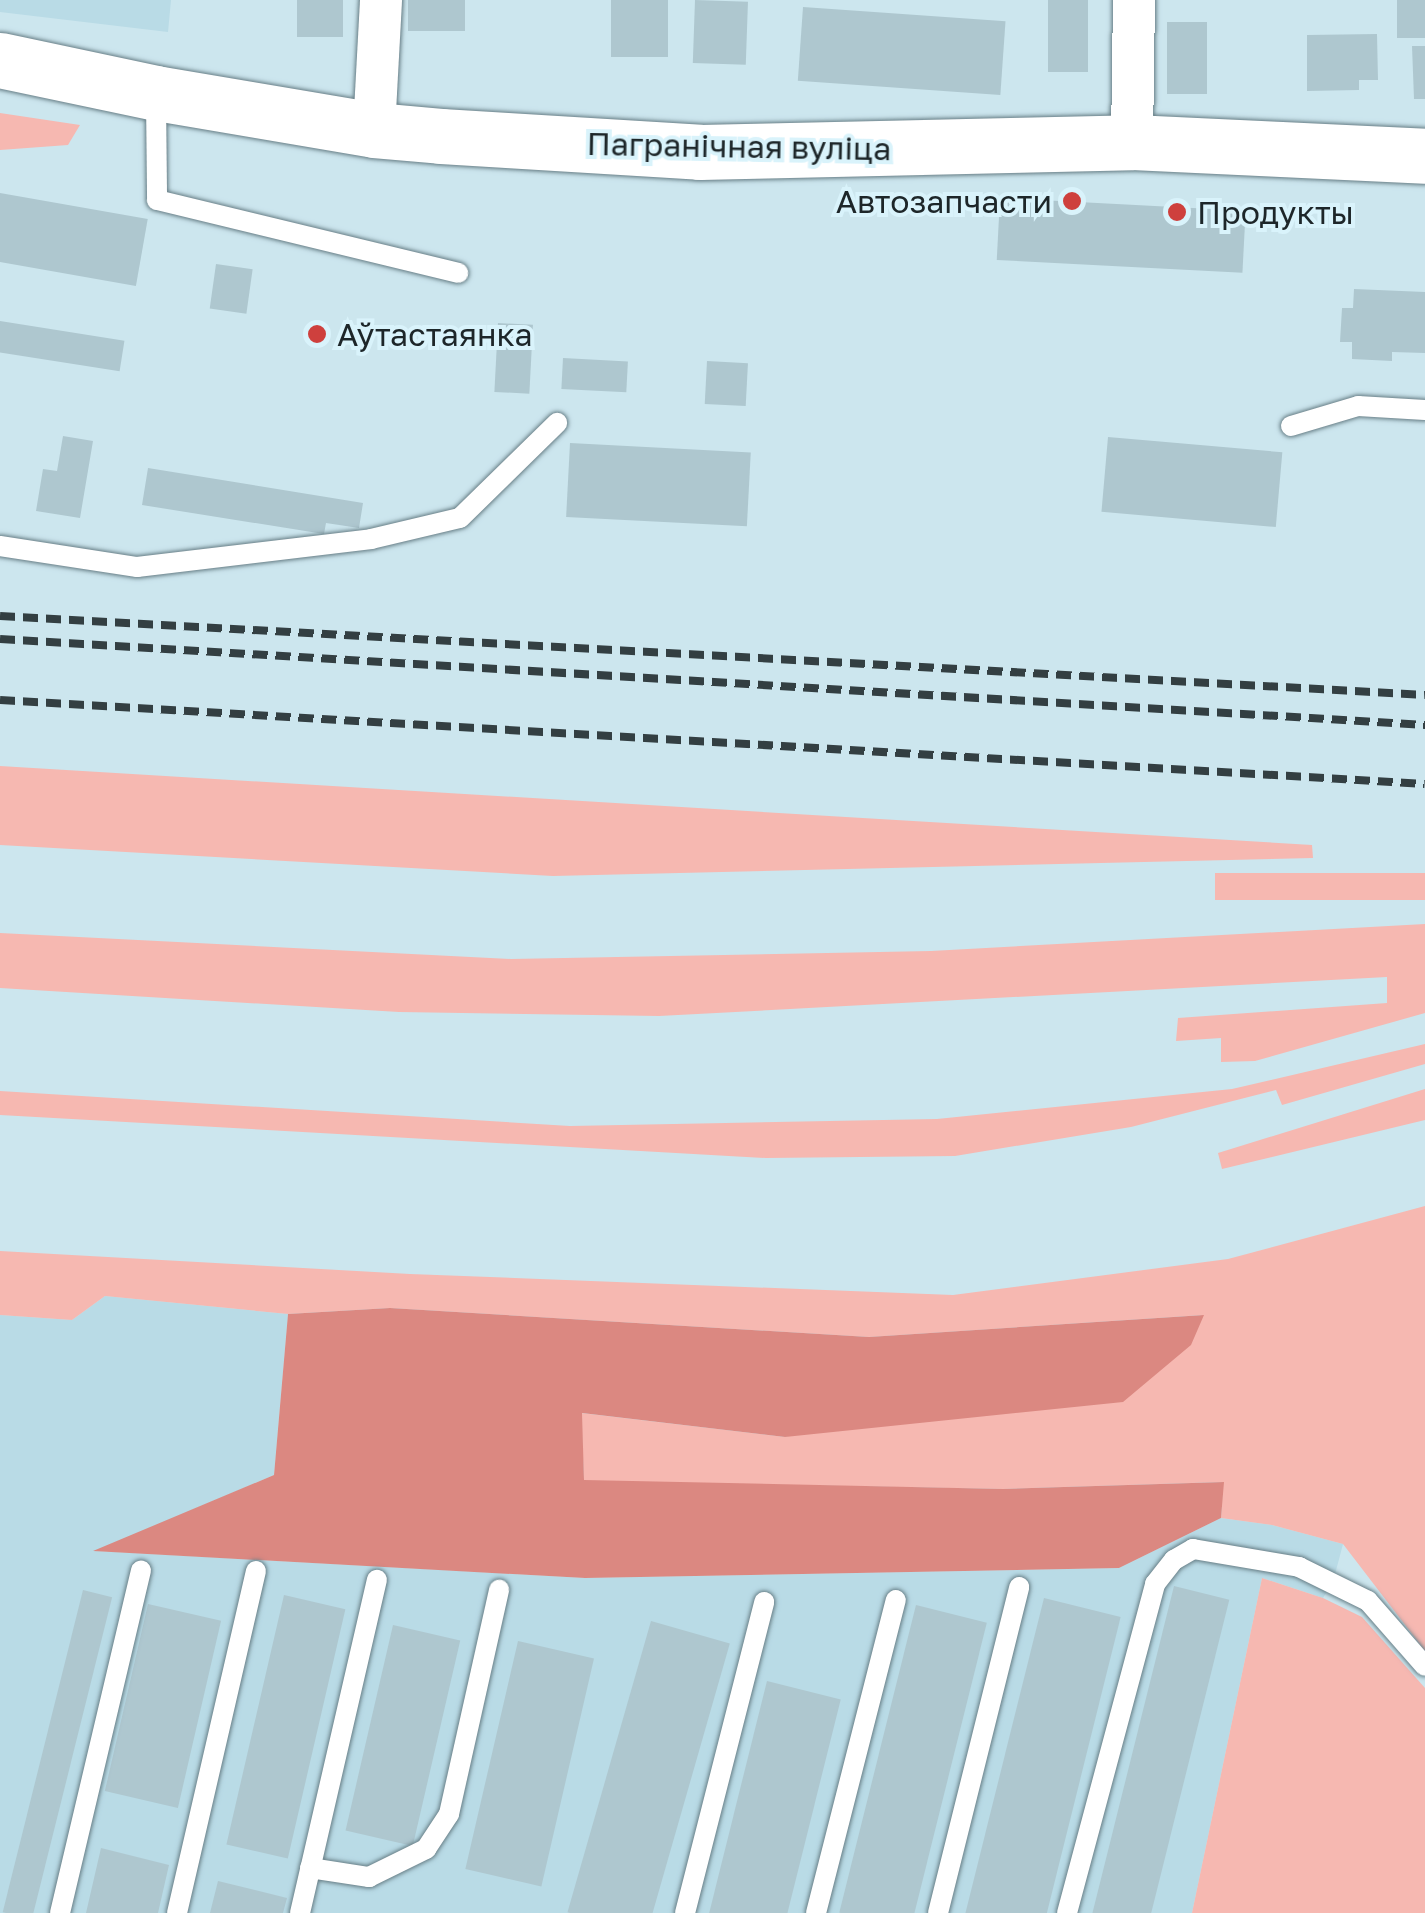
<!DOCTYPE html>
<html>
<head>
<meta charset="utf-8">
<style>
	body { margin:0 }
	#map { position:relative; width:1425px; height:1913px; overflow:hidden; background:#cce6ee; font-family:"Golos Text",sans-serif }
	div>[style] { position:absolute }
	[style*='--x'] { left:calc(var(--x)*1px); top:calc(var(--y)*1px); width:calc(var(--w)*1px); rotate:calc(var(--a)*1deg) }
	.built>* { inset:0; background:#b9dbe6 }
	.green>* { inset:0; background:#f6b8b1; transform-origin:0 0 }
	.forest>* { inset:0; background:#db8881 }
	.building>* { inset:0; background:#aec7cf; transform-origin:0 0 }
	.roads { filter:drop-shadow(0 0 2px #677e86) drop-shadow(0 0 2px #677e86) }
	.service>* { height:20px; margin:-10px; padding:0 10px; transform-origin:10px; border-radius:10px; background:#fff }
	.minor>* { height:42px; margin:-21px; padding:0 21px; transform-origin:21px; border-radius:21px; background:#fff }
	.secondary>* { height:55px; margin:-27.5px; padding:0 27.5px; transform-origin:27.5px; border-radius:27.5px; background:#fff }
	.rail>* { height:8px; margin-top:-4px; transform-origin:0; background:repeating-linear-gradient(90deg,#333f42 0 15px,transparent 0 23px) }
	.dots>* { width:28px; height:28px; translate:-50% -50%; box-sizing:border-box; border:5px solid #d9f3fb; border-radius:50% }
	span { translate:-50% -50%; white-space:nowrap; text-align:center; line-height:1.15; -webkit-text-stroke:8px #d9f3fb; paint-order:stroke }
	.street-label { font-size:32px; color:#1d2629 }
	.poi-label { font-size:32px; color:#1d2629 }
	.right { translate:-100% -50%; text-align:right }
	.left { translate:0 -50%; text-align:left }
</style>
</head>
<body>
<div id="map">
	<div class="built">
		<div style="clip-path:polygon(0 0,171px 0,168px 32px,0 12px)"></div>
		<div style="clip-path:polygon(105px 1296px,288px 1314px,274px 1475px,96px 1551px,585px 1578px,1119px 1568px,1221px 1518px,1272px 1525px,1343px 1544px,1333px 1582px,1323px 1598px,1262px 1578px,1192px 1913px,0 1913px,0 1315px,72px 1320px)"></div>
	</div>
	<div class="green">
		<div style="clip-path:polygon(0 113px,80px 125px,68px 145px,0 150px)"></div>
		<div style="clip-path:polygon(0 766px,1312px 845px,1313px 858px,553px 876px,0 845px)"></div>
		<div style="left:1425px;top:873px;width:27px;height:210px;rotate:90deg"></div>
		<div style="clip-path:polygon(1425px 924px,1425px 1013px,1255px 1061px,1221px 1062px,1221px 1038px,1176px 1041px,1178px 1018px,1387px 1003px,1387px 977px,659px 1016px,399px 1012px,0 988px,0 933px,511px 959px,931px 951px)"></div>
		<div style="clip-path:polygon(1425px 1044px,1425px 1064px,1282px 1105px,1276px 1090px,1131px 1127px,955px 1156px,766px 1158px,0 1115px,0 1091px,570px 1126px,937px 1119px,1232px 1089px)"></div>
		<div style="clip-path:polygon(1425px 1089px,1425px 1120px,1222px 1169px,1218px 1153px)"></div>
		<div style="clip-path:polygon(1425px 1206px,1425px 1651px,1343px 1544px,1272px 1525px,1221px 1518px,1223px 1482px,1003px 1489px,584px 1481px,581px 1413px,785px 1437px,1203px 1315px,869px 1337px,390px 1308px,288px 1314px,105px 1296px,72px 1320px,0 1315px,0 1251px,410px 1274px,953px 1295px,1228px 1259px)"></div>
		<div style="clip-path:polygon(1262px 1578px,1323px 1598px,1362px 1617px,1425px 1688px,1425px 1913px,1192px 1913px)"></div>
	</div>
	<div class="forest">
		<div style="clip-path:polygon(390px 1308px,869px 1337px,1204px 1315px,1191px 1345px,1123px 1402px,785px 1437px,582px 1413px,584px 1480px,1003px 1489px,1224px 1482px,1221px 1518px,1119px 1568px,585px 1578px,93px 1551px,274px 1475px,288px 1314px)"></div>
	</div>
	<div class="building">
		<div style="left:297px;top:0;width:46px;height:37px"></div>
		<div style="left:408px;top:0;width:57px;height:31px"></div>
		<div style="left:611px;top:0;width:57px;height:57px"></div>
		<div style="left:695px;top:0;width:53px;height:63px;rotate:2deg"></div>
		<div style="left:1048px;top:0;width:40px;height:72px"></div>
		<div style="left:1397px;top:0;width:28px;height:38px"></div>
		<div style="left:803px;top:7px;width:203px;height:74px;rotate:4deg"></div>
		<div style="left:1167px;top:22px;width:40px;height:72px"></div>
		<div style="clip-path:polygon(1377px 34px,1378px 80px,1359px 80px,1359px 90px,1307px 91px,1307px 35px)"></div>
		<div style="clip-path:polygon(1412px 46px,1425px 46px,1425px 99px,1414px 99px)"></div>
		<div style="left:0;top:193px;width:150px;height:68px;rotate:10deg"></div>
		<div style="left:1000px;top:198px;width:246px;height:62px;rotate:3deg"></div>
		<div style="left:216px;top:264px;width:37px;height:45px;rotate:8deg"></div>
		<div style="clip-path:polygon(1354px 289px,1425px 292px,1425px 353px,1392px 352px,1392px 361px,1352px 359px,1352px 342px,1340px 342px,1342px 308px,1353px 308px)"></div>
		<div style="left:0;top:321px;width:126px;height:31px;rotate:9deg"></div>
		<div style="left:498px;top:323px;width:35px;height:69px;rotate:3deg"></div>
		<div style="left:563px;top:358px;width:65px;height:31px;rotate:3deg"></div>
		<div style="left:707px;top:361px;width:41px;height:43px;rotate:3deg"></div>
		<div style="clip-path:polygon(63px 436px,93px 441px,80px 518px,36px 511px,43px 469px,57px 471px)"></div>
		<div style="left:1108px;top:437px;width:175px;height:75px;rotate:5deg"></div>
		<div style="left:570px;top:443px;width:181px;height:74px;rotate:3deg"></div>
		<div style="clip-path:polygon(148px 468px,363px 503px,359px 528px,326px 523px,324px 534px,142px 505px)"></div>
		<div style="left:1174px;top:1586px;width:57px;height:337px;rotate:14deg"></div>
		<div style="left:83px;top:1590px;width:30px;height:332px;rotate:14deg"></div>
		<div style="left:284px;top:1595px;width:63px;height:256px;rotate:13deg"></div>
		<div style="left:1044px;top:1598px;width:79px;height:325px;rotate:14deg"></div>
		<div style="left:148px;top:1604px;width:75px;height:192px;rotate:13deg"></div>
		<div style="left:916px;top:1605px;width:73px;height:317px;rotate:14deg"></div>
		<div style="left:651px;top:1621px;width:82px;height:303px;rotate:16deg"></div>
		<div style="left:393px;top:1625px;width:69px;height:211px;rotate:13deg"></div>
		<div style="left:518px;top:1641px;width:78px;height:234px;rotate:13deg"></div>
		<div style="left:767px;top:1681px;width:76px;height:239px;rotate:14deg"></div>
		<div style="clip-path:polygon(101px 1848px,169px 1865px,158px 1913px,86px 1913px)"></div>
		<div style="clip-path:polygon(218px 1881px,287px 1898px,283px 1913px,210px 1913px)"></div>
	</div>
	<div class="roads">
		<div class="service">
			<div style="--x:156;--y:97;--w:103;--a:89.4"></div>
			<div style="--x:157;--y:200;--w:310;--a:13.6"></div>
			<div style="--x:1291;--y:426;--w:70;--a:-16.6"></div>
			<div style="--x:1358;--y:406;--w:67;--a:3.4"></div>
			<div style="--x:0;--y:546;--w:139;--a:8.7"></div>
			<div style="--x:137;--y:567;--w:236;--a:-6.8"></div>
			<div style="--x:371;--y:539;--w:91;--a:-13.3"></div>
			<div style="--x:460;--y:518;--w:136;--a:-44.4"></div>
			<div style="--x:310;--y:1868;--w:60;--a:8.7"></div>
			<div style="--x:369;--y:1877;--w:64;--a:-26.2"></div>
			<div style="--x:426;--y:1849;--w:42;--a:-56.7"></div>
			<div style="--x:449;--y:1814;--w:230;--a:-77.4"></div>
			<div style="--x:60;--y:1913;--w:352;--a:-76.7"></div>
			<div style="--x:177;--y:1913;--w:351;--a:-77"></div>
			<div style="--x:300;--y:1913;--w:342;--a:-77"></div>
			<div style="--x:685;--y:1913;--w:321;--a:-75.7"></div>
			<div style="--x:816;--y:1913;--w:323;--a:-75.7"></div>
			<div style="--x:938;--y:1913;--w:336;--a:-76"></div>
			<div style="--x:1067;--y:1913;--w:341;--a:-75"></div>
			<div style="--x:1155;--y:1584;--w:31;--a:-52"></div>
			<div style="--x:1174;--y:1560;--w:22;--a:-30"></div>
			<div style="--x:1193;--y:1549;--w:108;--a:9.6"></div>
			<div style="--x:1299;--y:1567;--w:77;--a:26.2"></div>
			<div style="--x:1368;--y:1601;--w:86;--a:48.8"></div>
		</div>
		<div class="minor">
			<div style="--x:374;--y:130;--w:130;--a:-86.9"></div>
			<div style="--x:1132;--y:142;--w:142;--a:-89.2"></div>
		</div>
		<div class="secondary">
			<div style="--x:0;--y:60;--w:159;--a:11.9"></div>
			<div style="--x:156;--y:93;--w:221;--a:9.6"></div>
			<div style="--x:374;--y:130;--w:67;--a:5.1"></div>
			<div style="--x:441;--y:136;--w:259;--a:3.5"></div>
			<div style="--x:700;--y:152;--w:432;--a:-1.3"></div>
			<div style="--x:1132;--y:142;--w:293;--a:2.7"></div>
		</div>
	</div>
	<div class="rail">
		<div style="--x:0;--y:616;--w:1427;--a:3.17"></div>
		<div style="--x:0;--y:639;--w:1428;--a:3.45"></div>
		<div style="--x:0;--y:700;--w:1427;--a:3.37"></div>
	</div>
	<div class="dots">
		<div style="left:1072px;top:201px;background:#ce403d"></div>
		<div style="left:1177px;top:212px;background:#ce403d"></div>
		<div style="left:317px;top:334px;background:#ce403d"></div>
	</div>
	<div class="street-label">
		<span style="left:739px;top:146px;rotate:1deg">Пагранічная вуліца</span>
	</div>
	<div class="poi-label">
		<span class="right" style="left:1052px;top:201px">Автозапчасти</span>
		<span class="left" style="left:1197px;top:212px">Продукты</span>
		<span class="left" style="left:337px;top:334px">Аўтастаянка</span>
	</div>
</div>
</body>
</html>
